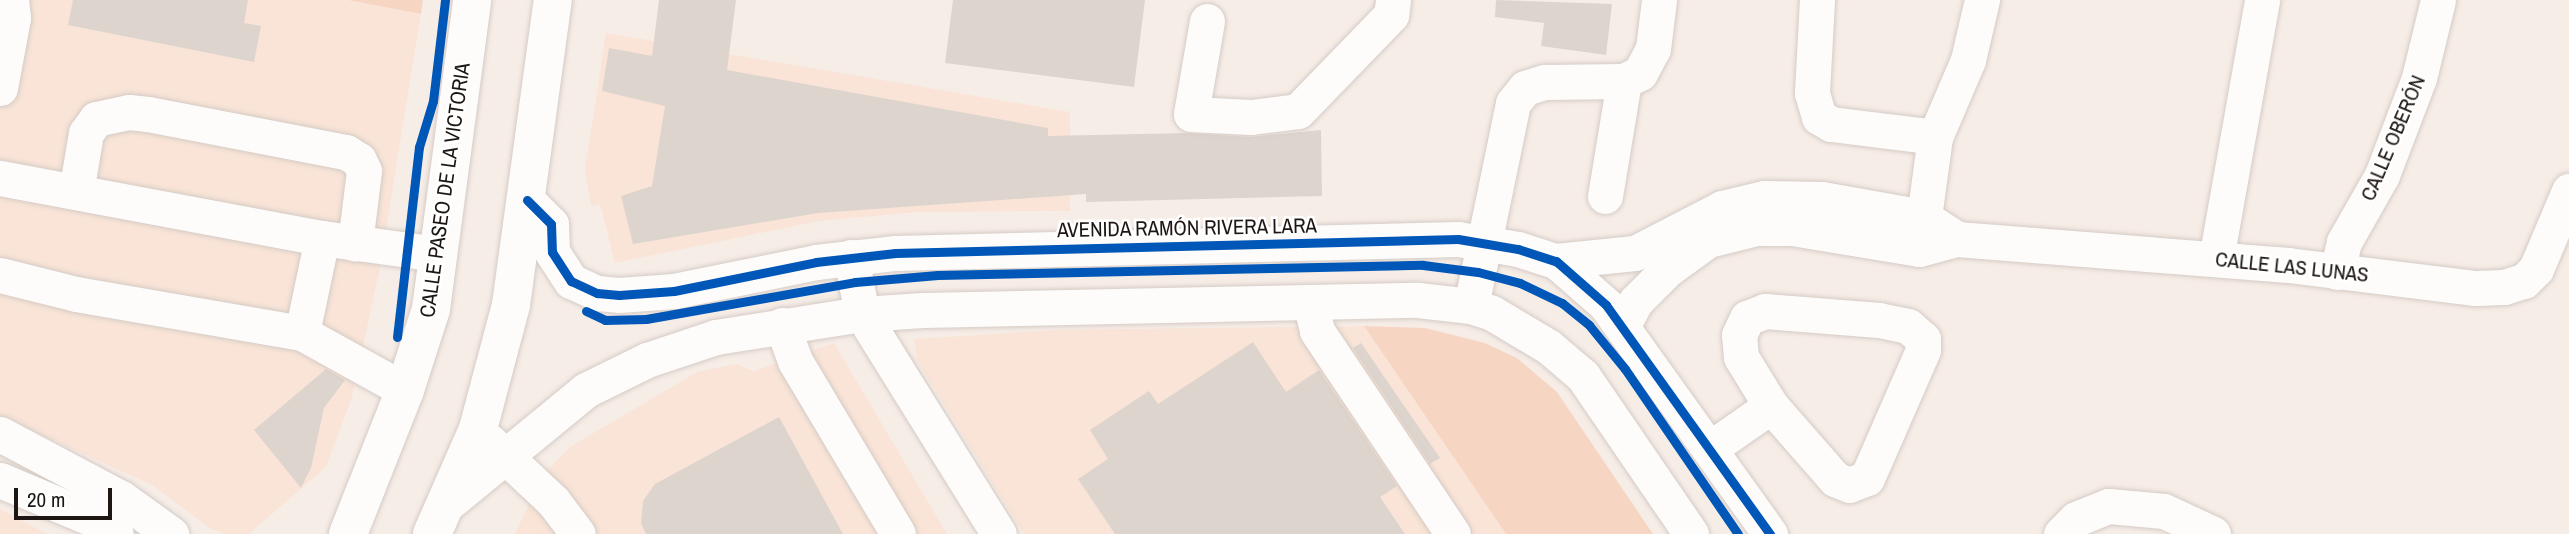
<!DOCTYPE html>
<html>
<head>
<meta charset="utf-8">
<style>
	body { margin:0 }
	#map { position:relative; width:2569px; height:534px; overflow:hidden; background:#f7ede7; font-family:"Archivo Narrow",sans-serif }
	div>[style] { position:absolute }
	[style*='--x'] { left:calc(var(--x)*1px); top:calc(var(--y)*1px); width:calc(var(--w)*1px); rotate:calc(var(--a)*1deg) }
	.built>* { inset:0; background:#f9e4d7 }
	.green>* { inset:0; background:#f6d6c3 }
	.building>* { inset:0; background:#ddd4ce }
	.roads { filter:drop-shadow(0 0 2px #d4cbc5) drop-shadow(0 0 2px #d4cbc5) }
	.minor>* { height:35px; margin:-17.5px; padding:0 17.5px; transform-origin:17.5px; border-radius:17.5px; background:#fefcfb }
	.major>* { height:38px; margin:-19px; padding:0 19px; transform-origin:19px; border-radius:19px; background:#fefcfb }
	.cycleway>* { height:9px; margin:-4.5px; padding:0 4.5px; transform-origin:4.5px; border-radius:4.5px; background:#0057b8 }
	span { translate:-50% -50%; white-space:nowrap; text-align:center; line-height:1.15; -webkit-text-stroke:5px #fff; paint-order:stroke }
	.street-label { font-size:21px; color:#1e1612 }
	.scale { position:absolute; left:14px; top:488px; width:98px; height:32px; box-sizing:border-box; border:4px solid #1e1612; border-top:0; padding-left:9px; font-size:21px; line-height:24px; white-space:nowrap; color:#1e1612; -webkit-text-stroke:5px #fff; paint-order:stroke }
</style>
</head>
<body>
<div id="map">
	<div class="built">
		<div style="clip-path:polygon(0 0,348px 0,421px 14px,379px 272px,352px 397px,326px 467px,249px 534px,224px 534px,210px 528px,152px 485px,0 416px)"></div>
		<div style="clip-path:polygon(606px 33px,1070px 112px,1070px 211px,917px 212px,819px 221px,615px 263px,600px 204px,591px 206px,585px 170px)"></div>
		<div style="clip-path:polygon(1364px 326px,1506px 534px,1024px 534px,917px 360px,914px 339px,1056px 330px)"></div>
		<div style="clip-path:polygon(834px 343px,947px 534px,515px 534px,542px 476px,570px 447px,697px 372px,736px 364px,754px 371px)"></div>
		<div style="clip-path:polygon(0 509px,47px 534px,0 534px)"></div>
	</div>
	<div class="green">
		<div style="clip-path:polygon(348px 0,423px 0,421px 14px)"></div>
		<div style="clip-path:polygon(1364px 326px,1425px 328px,1485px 343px,1517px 358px,1557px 392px,1653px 534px,1506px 534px)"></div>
	</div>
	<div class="building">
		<div style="clip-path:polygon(73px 0,248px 0,244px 23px,261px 26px,254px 62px,68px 25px)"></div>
		<div style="clip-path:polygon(659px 0,736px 0,727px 70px,1048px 128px,1048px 136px,1186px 133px,1250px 137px,1321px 130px,1322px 196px,1086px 202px,1086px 194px,818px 213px,633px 244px,621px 196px,652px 186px,665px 106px,602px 91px,609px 48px,652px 56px)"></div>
		<div style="clip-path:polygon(953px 0,1145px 0,1134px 87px,945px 63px)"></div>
		<div style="clip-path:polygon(1496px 0,1612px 4px,1606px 55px,1541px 46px,1544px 23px,1495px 17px)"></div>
		<div style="clip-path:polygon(1253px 342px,1286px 392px,1319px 370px,1397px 486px,1380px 497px,1405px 534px,1115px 534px,1078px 479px,1108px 459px,1090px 430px,1149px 391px,1158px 404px)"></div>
		<div style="clip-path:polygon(1361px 343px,1440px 458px,1430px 464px,1353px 348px)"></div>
		<div style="clip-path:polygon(326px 369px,345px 380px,324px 408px,311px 468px,301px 488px,254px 430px)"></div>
		<div style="clip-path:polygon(779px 417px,843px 534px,646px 534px,641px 523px,643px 501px,655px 484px)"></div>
	</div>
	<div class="roads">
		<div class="minor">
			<div style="--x:1817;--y:0;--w:93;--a:93.1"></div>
			<div style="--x:1812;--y:93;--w:25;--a:74"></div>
			<div style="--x:1819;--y:117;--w:14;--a:30"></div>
			<div style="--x:1831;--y:124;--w:105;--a:7.1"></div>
			<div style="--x:1207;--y:21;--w:94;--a:99.8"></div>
			<div style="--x:1191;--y:114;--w:60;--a:2.9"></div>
			<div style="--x:1251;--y:117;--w:47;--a:-7.3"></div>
			<div style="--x:1298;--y:111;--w:134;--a:-45.9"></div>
			<div style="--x:1391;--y:15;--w:15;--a:-82"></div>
			<div style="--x:0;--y:88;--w:71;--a:-79.5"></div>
			<div style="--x:13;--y:18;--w:18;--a:-96"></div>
			<div style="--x:0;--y:178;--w:328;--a:10.6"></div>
			<div style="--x:322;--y:238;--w:117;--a:7.9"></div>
			<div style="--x:76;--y:192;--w:60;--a:-80.4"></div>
			<div style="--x:86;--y:133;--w:17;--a:-54"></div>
			<div style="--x:96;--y:119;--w:34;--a:-12"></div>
			<div style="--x:129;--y:112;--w:19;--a:6"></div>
			<div style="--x:148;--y:114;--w:202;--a:10.9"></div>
			<div style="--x:346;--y:152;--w:15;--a:32"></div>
			<div style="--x:359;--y:160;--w:12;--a:66"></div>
			<div style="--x:364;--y:171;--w:73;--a:97.1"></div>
			<div style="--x:1605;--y:196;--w:117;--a:-80.6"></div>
			<div style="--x:527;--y:200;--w:34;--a:45"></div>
			<div style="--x:551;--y:224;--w:28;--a:88"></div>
			<div style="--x:552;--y:252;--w:35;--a:57"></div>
			<div style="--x:571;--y:281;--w:29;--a:25"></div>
			<div style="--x:597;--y:293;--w:22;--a:5"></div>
			<div style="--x:619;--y:295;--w:55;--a:-4.2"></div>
			<div style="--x:674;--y:291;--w:145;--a:-11.5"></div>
			<div style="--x:816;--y:262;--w:80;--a:-6.5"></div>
			<div style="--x:895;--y:253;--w:563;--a:-1.42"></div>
			<div style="--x:1458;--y:239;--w:61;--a:9.5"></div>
			<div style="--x:1518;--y:249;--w:40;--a:18"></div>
			<div style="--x:1556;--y:261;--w:67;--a:41.3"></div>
			<div style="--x:1606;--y:305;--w:282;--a:54.4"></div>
			<div style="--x:1921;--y:239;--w:103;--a:-82.2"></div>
			<div style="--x:1935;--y:137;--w:84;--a:-66.8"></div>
			<div style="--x:1968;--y:60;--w:62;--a:-76.9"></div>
			<div style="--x:851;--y:257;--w:58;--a:79.1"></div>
			<div style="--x:862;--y:314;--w:259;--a:58.1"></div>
			<div style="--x:2216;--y:259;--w:263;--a:-79.9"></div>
			<div style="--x:1556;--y:261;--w:79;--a:-5.8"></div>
			<div style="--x:1635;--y:253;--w:98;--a:-27.3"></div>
			<div style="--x:1722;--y:208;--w:43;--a:-13.4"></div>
			<div style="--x:1764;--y:198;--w:58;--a:1"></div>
			<div style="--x:1822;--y:199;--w:103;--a:10.1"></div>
			<div style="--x:1923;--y:217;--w:40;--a:32.9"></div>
			<div style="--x:2337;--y:272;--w:31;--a:-77"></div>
			<div style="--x:2344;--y:242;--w:77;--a:-60.4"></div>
			<div style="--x:2382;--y:175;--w:104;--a:-69.1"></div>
			<div style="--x:2419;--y:78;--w:80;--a:-76.3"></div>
			<div style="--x:0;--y:275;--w:78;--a:14"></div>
			<div style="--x:76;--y:294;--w:229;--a:9.8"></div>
			<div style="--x:302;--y:333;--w:118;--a:29"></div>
			<div style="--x:1310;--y:302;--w:30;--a:76"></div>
			<div style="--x:1317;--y:331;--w:244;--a:56.2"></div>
			<div style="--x:1471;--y:306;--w:207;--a:-78.3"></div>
			<div style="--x:1513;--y:103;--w:19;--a:-51"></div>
			<div style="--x:1525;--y:88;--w:21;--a:-17"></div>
			<div style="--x:1545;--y:82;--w:79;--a:-0.7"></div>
			<div style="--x:1624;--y:81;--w:18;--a:-27"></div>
			<div style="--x:1640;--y:73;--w:27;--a:-62"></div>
			<div style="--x:1653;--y:49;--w:49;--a:-83"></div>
			<div style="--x:1765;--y:311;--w:114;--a:4.5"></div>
			<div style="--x:1879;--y:320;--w:30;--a:12"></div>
			<div style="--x:1908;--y:326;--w:20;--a:41"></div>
			<div style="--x:1923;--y:339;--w:11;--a:90"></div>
			<div style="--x:1923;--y:350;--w:140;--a:113.6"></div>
			<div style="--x:1867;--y:478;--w:19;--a:159"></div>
			<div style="--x:1849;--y:485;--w:15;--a:-157"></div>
			<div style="--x:1835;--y:479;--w:97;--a:-131.2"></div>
			<div style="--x:1771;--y:406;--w:57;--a:-121.5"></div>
			<div style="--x:1741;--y:357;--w:22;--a:-95"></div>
			<div style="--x:1739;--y:335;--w:19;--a:-65"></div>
			<div style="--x:1747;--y:318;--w:19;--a:-21"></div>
			<div style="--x:782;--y:325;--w:38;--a:70"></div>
			<div style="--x:795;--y:361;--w:201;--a:59.2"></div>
			<div style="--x:1623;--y:325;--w:27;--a:-62"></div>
			<div style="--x:1636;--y:301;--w:45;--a:-45"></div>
			<div style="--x:1668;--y:269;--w:49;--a:-35.9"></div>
			<div style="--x:1708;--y:240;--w:49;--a:-14"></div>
			<div style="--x:1756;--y:228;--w:36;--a:0"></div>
			<div style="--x:1792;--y:228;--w:129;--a:9.4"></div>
			<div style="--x:1919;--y:249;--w:39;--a:-15"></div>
			<div style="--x:1957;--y:239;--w:332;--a:4.5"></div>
			<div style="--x:2288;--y:265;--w:189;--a:7"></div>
			<div style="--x:2476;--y:288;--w:28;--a:-2"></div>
			<div style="--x:2504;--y:287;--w:21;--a:-17"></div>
			<div style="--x:2524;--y:281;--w:17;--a:-45"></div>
			<div style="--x:2536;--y:269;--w:85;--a:-67.1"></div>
			<div style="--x:302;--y:333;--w:97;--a:-78.1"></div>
			<div style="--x:0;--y:434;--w:137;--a:27.9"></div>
			<div style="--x:121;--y:498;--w:62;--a:35.8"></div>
			<div style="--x:489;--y:441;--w:88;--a:43.2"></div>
			<div style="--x:553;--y:501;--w:41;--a:52.9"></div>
			<div style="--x:1712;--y:447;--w:72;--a:-34.8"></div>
			<div style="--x:0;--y:480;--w:101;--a:22.8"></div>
			<div style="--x:93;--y:519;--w:27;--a:33"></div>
			<div style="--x:446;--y:505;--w:181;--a:-39.4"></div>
			<div style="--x:586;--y:390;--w:68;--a:-26.2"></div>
			<div style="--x:647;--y:360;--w:73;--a:-18.4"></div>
			<div style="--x:716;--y:337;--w:148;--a:-9"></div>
			<div style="--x:862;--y:314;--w:61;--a:-3.8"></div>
			<div style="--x:923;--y:310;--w:495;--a:-1.2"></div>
			<div style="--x:1418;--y:300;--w:53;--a:6.5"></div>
			<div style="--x:1471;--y:306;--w:22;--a:18"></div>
			<div style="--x:1492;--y:313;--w:66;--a:30.8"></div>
			<div style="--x:1549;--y:347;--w:45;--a:40.5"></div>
			<div style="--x:1583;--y:376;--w:191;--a:55.6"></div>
			<div style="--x:2061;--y:534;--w:21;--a:-45"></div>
			<div style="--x:2076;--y:519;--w:35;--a:-22"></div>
			<div style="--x:2109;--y:506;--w:55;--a:5.2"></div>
			<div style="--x:2164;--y:511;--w:54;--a:25.1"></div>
		</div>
		<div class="major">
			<div style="--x:348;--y:534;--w:155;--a:-68.4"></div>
			<div style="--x:405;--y:390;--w:85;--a:-72.2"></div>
			<div style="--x:431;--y:309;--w:312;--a:-82.4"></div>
			<div style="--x:432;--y:534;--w:115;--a:-66.3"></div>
			<div style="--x:478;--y:429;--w:128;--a:-75.1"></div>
			<div style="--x:511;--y:305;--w:308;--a:-82.2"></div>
		</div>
	</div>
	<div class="cycleway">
		<div style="--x:527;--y:200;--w:34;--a:45"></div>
		<div style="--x:551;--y:224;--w:28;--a:88"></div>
		<div style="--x:552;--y:252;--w:35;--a:57"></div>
		<div style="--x:571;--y:281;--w:29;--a:25"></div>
		<div style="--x:597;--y:293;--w:22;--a:5"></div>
		<div style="--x:619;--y:295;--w:55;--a:-4.2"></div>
		<div style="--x:674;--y:291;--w:145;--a:-11.5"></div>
		<div style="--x:816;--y:262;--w:80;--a:-6.5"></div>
		<div style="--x:895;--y:253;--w:563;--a:-1.42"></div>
		<div style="--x:1458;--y:239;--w:61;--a:9.5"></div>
		<div style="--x:1518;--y:249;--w:40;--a:18"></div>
		<div style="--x:1556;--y:261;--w:67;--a:41.3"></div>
		<div style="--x:1606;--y:305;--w:282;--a:54.4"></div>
		<div style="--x:586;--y:311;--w:21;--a:25"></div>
		<div style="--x:605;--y:320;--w:41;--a:-1.4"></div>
		<div style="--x:646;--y:319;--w:212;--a:-10"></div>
		<div style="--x:855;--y:282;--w:83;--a:-4.8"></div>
		<div style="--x:938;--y:275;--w:485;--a:-1.2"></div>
		<div style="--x:1423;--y:265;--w:55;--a:7.3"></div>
		<div style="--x:1478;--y:272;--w:43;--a:14.7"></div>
		<div style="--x:1520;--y:283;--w:47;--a:25.5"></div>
		<div style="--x:1562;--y:303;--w:35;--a:39"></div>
		<div style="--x:1589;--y:325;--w:57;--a:50.7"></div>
		<div style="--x:1625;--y:369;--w:200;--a:55.6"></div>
		<div style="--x:397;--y:337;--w:191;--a:-83.4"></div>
		<div style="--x:419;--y:147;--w:48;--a:-73.1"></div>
		<div style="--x:433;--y:101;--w:102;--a:-83.2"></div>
	</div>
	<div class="street-label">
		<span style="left:2393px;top:138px;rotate:-67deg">CALLE OBERÓN</span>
		<span style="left:445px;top:190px;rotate:-82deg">CALLE PASEO DE LA VICTORIA</span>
		<span style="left:1187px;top:228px;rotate:-1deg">AVENIDA RAMÓN RIVERA LARA</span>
		<span style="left:2292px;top:267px;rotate:6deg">CALLE LAS LUNAS</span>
	</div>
	<div class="scale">20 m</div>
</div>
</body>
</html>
